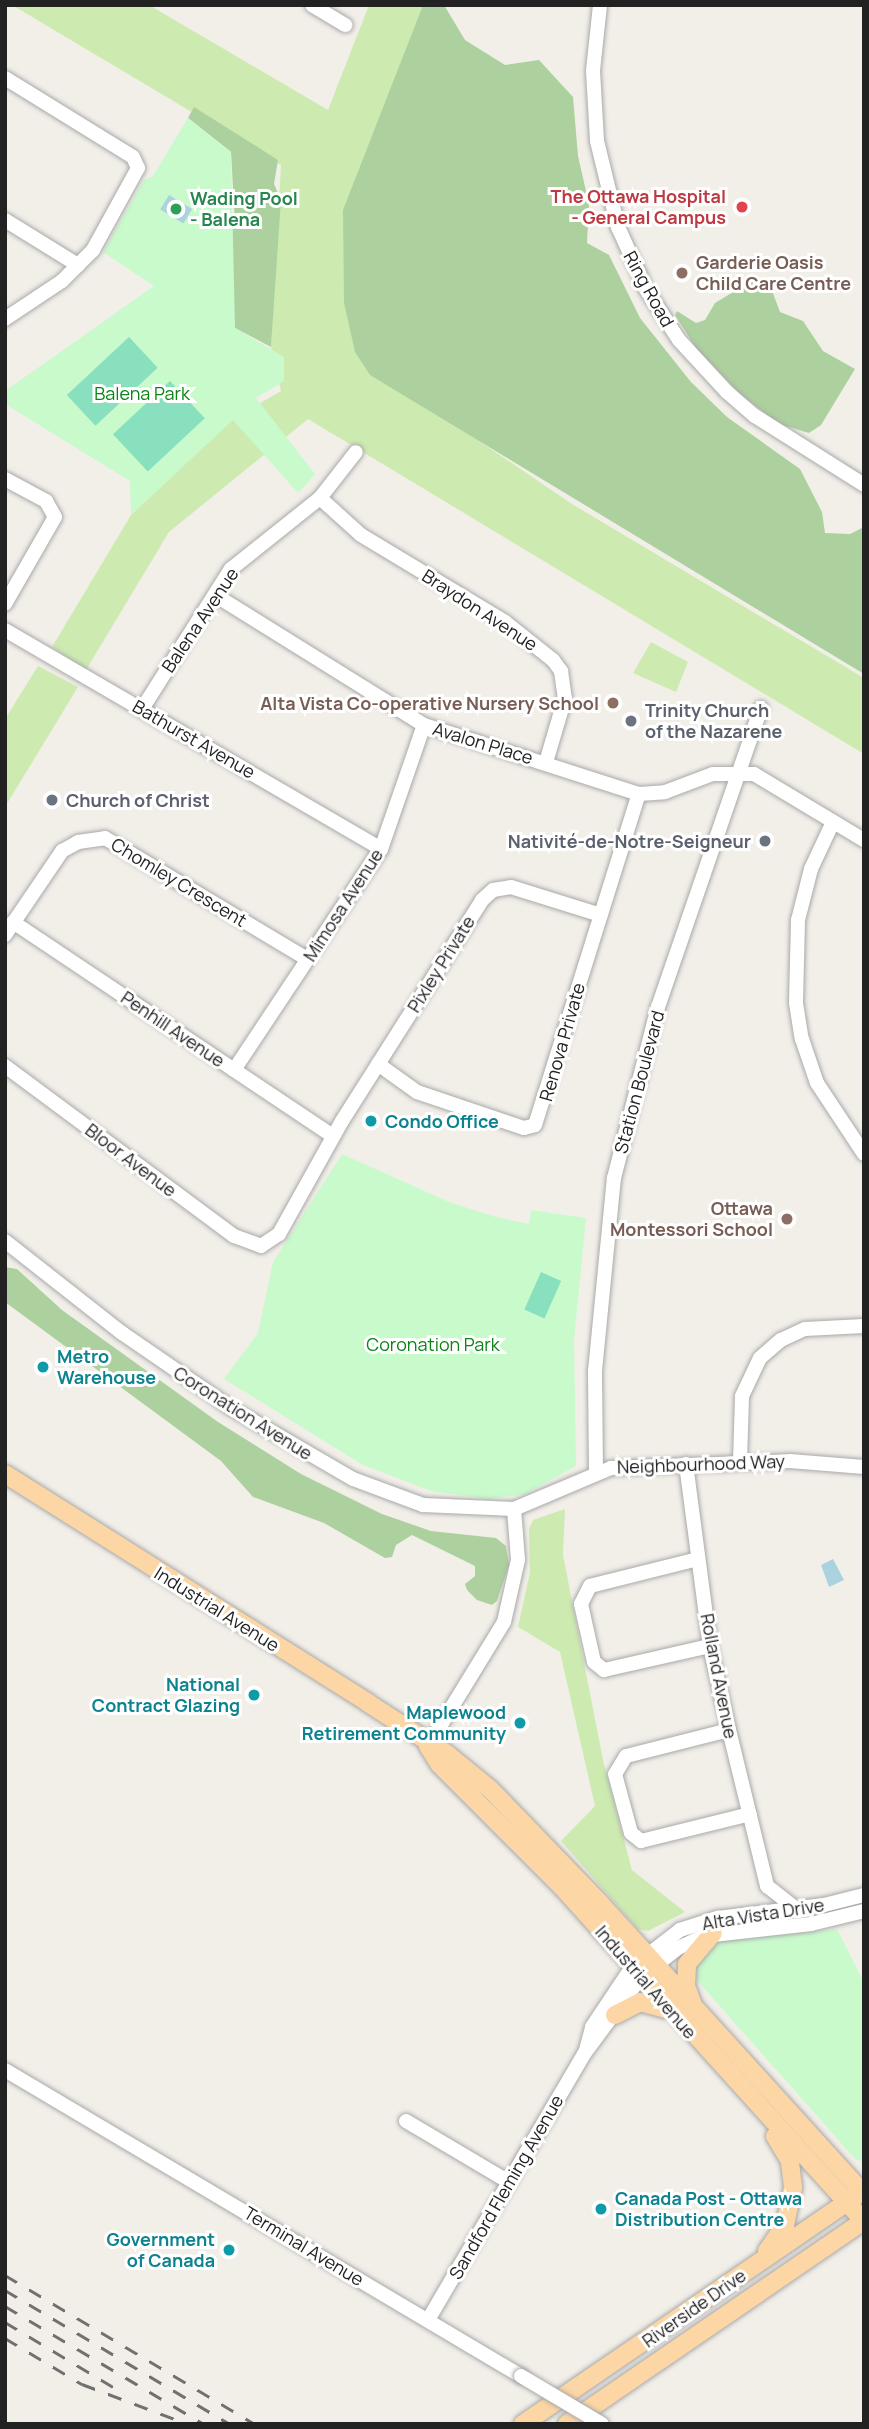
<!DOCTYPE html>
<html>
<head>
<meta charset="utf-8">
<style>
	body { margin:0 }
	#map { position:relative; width:869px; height:2429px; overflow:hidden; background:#f2efe9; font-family:Manrope,sans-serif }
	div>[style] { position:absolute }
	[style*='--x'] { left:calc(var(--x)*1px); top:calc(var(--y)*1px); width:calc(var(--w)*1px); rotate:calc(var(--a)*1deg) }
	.grass>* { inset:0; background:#cdebb0 }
	.forest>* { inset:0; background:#add19e }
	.park>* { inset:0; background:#c8facc }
	.pitch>* { inset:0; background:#88e0be; transform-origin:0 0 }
	.water>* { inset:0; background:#aad3df; transform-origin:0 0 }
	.roads { filter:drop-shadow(0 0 2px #a9a9a9) drop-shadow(0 0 2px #a9a9a9) }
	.minor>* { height:14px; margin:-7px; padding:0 7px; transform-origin:7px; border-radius:7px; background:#fff }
	.major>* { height:18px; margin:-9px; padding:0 9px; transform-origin:9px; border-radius:9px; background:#fcd6a4 }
	.rail>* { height:2.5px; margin-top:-1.25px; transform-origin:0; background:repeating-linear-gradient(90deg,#707070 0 14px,transparent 0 28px) }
	.bridges { filter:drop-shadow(0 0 2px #a9a9a9) drop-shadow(0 0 2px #a9a9a9) }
	.minor-bridge>* { height:14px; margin:-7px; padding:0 7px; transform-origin:7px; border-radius:7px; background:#fff }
	.dots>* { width:19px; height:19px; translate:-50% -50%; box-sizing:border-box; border:4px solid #fff; border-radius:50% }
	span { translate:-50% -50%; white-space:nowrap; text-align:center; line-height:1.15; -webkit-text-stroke:6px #fff; paint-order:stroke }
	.health-label { font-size:18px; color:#be3a42; font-weight:700 }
	.right { translate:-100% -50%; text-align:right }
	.leisure-label { font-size:18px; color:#27864d; font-weight:700 }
	.left { translate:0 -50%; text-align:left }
	.education-label { font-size:18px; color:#785e54; font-weight:700 }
	.street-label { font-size:18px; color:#222 }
	.park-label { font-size:18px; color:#0c8416 }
	.worship-label { font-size:18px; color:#5b616d; font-weight:700 }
	.culture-label { font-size:18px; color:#0d838f; font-weight:700 }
	.frame { position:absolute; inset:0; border:7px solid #222; pointer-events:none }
</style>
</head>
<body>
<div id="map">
	<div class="grass">
		<div style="clip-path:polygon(12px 5px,149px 5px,328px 110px,369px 5px,423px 5px,347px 205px,364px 363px,572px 504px,864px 678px,864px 754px,308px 419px,169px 532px,86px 670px,52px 647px,131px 515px,233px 419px,281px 391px,271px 347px,281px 165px)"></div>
		<div style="clip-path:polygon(651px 642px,688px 662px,676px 692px,633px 673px)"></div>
		<div style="clip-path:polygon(38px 666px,78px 687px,5px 807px,5px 719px)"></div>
		<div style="clip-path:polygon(565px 1509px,563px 1555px,603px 1760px,632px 1870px,685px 1912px,648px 1931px,638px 1929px,561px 1841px,595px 1806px,560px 1652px,518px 1627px,530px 1572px,529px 1529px,533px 1520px)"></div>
	</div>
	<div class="forest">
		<div style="clip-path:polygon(423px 5px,444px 5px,465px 40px,505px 65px,539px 60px,573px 97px,578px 156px,589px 204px,587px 243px,609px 255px,640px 318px,691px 382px,727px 417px,800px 469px,822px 512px,825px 533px,850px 534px,864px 527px,864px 674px,370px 375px,355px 352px,344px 303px,343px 210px)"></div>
		<div style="clip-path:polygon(194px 107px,278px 160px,274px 184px,281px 200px,271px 347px,235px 328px,197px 264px,235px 224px,231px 152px,188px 118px)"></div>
		<div style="clip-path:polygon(753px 280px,768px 280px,780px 312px,803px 321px,823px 351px,855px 369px,821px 425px,809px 433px,779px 424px,740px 394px,696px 348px,675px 315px,677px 311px,696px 323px,705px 320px,715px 303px)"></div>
		<div style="clip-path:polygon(5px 1267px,17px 1269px,62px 1310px,218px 1422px,301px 1474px,382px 1514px,431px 1531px,496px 1538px,506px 1546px,509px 1565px,497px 1601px,492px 1605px,477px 1600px,467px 1590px,465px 1584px,475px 1576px,475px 1566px,412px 1535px,396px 1545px,392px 1557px,385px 1558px,324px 1523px,253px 1497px,221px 1461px,5px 1302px)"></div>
	</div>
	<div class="park">
		<div style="clip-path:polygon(188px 118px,231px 152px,235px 328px,284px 357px,284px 381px,256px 398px,315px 474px,298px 493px,233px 420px,131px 515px,130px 481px,5px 404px,5px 391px,154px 286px,103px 252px,144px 180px,153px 176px)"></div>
		<div style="clip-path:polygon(342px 1154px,449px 1202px,496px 1217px,529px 1224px,531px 1210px,586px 1218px,574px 1340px,576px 1466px,525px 1494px,489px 1499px,431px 1491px,363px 1465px,224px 1379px,258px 1333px,273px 1262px)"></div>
		<div style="clip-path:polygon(837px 1929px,864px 1983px,864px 2161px,856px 2160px,694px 1977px,697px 1954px,715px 1941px)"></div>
	</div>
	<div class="pitch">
		<div style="left:129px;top:337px;width:42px;height:85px;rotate:47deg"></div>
		<div style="left:170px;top:381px;width:51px;height:78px;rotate:47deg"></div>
		<div style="left:541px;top:1272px;width:22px;height:41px;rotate:24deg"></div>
	</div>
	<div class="water">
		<div style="left:169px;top:195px;width:27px;height:17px;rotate:31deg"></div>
		<div style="clip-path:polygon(833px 1559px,844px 1580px,829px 1587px,821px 1565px)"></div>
	</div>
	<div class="roads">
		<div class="minor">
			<div style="--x:312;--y:5;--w:39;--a:31"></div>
			<div style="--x:600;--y:5;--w:66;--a:96.1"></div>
			<div style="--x:593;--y:71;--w:70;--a:86.7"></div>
			<div style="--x:597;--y:141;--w:89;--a:76.3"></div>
			<div style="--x:618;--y:227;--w:68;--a:65.7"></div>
			<div style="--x:646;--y:289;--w:61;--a:57.1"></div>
			<div style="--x:679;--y:340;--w:71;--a:47.3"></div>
			<div style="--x:727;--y:392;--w:37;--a:41"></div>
			<div style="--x:755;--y:416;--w:129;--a:32.3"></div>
			<div style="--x:5;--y:78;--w:150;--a:31.7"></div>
			<div style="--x:133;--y:157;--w:12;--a:66"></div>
			<div style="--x:138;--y:168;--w:94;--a:118.8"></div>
			<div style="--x:93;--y:250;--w:44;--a:135"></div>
			<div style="--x:62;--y:281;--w:69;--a:146.3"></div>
			<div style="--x:5;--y:220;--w:86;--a:31.7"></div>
			<div style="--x:5;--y:479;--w:47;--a:28.2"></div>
			<div style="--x:46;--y:501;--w:18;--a:61"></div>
			<div style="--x:55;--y:517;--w:100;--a:119.9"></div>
			<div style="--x:320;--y:498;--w:55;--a:42.1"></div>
			<div style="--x:361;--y:535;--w:168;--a:31.1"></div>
			<div style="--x:505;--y:622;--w:61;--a:38.4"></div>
			<div style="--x:553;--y:660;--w:14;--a:54"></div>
			<div style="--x:561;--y:671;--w:27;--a:82"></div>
			<div style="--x:565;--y:698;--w:67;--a:106.5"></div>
			<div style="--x:215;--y:595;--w:246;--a:31.9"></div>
			<div style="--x:424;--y:725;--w:226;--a:17.8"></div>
			<div style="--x:639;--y:794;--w:26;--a:-4"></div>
			<div style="--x:665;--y:792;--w:51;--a:-20.6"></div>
			<div style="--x:713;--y:774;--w:41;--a:0"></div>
			<div style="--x:754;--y:774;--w:128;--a:31"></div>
			<div style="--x:5;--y:630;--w:435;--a:30.2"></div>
			<div style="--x:142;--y:709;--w:166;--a:-57.6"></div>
			<div style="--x:231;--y:569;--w:114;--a:-38.6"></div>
			<div style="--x:320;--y:498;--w:58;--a:-52"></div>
			<div style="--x:833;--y:822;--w:52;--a:115.1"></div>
			<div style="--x:811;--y:869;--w:53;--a:104.3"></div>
			<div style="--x:798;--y:920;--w:83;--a:91.4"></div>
			<div style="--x:796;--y:1003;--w:36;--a:81"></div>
			<div style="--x:802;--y:1039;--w:46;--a:71.2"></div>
			<div style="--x:817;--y:1083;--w:85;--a:56.5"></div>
			<div style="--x:13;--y:922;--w:385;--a:33.8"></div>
			<div style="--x:5;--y:935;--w:102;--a:-55.8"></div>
			<div style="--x:62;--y:851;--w:18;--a:-29"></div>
			<div style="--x:78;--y:842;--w:27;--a:-8"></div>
			<div style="--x:105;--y:838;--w:235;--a:30.9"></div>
			<div style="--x:378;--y:1064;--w:48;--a:35.7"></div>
			<div style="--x:417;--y:1092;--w:113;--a:18.6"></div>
			<div style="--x:524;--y:1128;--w:11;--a:-15"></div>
			<div style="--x:535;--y:1125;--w:347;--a:-72.6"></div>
			<div style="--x:5;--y:1066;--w:285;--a:36.6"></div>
			<div style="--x:234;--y:1236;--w:29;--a:20"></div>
			<div style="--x:261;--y:1246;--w:22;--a:-34"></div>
			<div style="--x:279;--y:1234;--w:129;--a:-60.9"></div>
			<div style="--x:342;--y:1121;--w:262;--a:-57.6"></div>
			<div style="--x:482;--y:900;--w:15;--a:-42"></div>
			<div style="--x:493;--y:890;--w:18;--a:-9"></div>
			<div style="--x:511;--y:887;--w:94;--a:17.3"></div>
			<div style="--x:234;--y:1070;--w:265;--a:-56.4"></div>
			<div style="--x:381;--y:849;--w:131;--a:-70.9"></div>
			<div style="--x:5;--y:1241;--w:149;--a:38.2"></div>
			<div style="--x:122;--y:1333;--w:132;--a:34.5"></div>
			<div style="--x:231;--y:1408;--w:141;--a:30.2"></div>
			<div style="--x:353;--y:1479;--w:75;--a:20.4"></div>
			<div style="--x:423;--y:1505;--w:91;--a:2.5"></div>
			<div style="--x:514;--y:1509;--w:105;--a:-22.9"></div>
			<div style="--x:611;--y:1468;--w:179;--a:-2.2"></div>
			<div style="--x:790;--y:1461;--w:74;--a:4.6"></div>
			<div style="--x:740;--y:1461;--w:65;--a:-88.2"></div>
			<div style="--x:742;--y:1396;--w:42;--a:-64.7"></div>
			<div style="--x:760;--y:1358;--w:28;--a:-41"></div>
			<div style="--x:781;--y:1340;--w:26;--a:-25"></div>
			<div style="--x:805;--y:1329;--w:59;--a:-2.9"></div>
			<div style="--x:686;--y:1464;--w:184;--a:82.5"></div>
			<div style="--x:710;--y:1646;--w:86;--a:77.3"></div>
			<div style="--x:729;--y:1730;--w:161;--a:76.3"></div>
			<div style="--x:767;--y:1886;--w:36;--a:38"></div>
			<div style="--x:596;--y:1471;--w:100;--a:-90.6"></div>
			<div style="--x:595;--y:1371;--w:194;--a:-84.4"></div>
			<div style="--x:614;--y:1178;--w:177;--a:-75.6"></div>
			<div style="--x:658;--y:1007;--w:316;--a:-71"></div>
			<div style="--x:698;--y:1559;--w:111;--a:166"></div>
			<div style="--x:590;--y:1586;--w:20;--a:117"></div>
			<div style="--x:581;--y:1604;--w:59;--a:77.4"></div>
			<div style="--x:594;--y:1662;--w:13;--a:39"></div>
			<div style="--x:604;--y:1670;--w:109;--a:-12.8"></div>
			<div style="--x:729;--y:1730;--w:106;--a:165.8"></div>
			<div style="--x:626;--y:1756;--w:21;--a:121"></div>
			<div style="--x:615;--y:1774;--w:61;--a:74.8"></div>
			<div style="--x:631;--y:1833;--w:13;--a:39"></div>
			<div style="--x:641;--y:1841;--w:112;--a:-13.9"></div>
			<div style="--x:428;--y:1746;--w:145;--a:-58.5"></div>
			<div style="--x:504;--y:1622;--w:64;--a:-77.3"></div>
			<div style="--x:518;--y:1560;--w:51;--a:-94.5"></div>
			<div style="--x:586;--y:2050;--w:24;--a:-75"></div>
			<div style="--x:592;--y:2027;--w:72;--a:-56.3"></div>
			<div style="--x:632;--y:1967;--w:61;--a:-37.6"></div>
			<div style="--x:680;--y:1930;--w:40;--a:-18"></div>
			<div style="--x:718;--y:1918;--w:107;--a:-7"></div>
			<div style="--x:824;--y:1905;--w:41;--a:-14"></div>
			<div style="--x:5;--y:2070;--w:600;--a:30.67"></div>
			<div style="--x:406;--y:2121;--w:120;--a:30.6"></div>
			<div style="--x:428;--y:2320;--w:308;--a:-59.6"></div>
			<div style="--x:584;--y:2054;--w:96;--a:-53.5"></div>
			<div style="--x:641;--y:1977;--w:47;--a:-38.1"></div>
			<div style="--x:678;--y:1948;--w:29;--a:-25"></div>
			<div style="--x:704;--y:1936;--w:108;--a:-6.4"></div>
			<div style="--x:811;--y:1924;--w:55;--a:-13.8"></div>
		</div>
		<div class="major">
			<div style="--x:5;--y:1474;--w:429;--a:32.2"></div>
			<div style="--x:368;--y:1703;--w:94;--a:32.8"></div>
			<div style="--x:447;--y:1754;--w:55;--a:39.1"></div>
			<div style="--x:490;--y:1789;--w:157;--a:46"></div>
			<div style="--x:599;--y:1902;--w:394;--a:47.8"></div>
			<div style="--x:428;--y:1746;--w:22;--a:58"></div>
			<div style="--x:440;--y:1765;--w:173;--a:45"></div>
			<div style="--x:562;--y:1887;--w:450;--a:47.9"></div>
			<div style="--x:693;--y:2005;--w:20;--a:-110"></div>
			<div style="--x:686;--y:1986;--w:22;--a:-87"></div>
			<div style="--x:687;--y:1964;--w:40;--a:-50"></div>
			<div style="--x:615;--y:2015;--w:28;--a:-27"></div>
			<div style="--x:640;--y:2002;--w:27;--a:15"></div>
			<div style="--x:767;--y:2251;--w:32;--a:-55"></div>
			<div style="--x:785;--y:2225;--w:39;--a:-78"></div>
			<div style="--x:793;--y:2187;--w:26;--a:-97"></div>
			<div style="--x:790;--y:2161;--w:29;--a:-121"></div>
			<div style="--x:523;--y:2424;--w:402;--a:-34.4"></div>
			<div style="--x:567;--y:2424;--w:360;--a:-34.4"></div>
		</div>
	</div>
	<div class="rail">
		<div style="--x:5;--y:2275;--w:291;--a:30.8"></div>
		<div style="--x:5;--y:2290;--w:262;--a:30.8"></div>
		<div style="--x:5;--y:2306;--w:231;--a:30.7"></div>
		<div style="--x:5;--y:2322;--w:140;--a:31"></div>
		<div style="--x:5;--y:2338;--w:90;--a:30.9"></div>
		<div style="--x:82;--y:2384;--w:113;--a:20.7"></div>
	</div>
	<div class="bridges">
		<div class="minor-bridge">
			<div style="--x:521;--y:2376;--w:94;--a:30.7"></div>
		</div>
	</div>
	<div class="dots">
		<div style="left:742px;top:207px;background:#e0444e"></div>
		<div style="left:176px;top:209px;background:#2e9e5b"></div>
		<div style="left:682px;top:273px;background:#8d6e63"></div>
		<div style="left:613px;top:703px;background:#8d6e63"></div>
		<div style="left:631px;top:721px;background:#6b7280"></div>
		<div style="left:52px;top:800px;background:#6b7280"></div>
		<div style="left:765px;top:841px;background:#6b7280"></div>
		<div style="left:371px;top:1121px;background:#0f9aa8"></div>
		<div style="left:787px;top:1219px;background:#8d6e63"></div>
		<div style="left:43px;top:1367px;background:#0f9aa8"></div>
		<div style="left:254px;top:1695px;background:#0f9aa8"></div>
		<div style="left:520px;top:1723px;background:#0f9aa8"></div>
		<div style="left:601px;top:2209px;background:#0f9aa8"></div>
		<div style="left:229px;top:2250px;background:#0f9aa8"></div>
	</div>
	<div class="health-label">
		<span class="right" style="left:726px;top:207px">The Ottawa Hospital<br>- General Campus</span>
	</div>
	<div class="leisure-label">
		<span class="left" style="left:190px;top:209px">Wading Pool<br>- Balena</span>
	</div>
	<div class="education-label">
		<span class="left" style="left:696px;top:273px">Garderie Oasis<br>Child Care Centre</span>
		<span class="right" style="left:599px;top:703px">Alta Vista Co-operative Nursery School</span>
		<span class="right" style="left:773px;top:1219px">Ottawa<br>Montessori School</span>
	</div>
	<div class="street-label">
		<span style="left:649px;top:289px;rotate:61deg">Ring Road</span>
		<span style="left:480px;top:610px;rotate:33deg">Braydon Avenue</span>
		<span style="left:200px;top:620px;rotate:-56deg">Balena Avenue</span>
		<span style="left:194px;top:739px;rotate:30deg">Bathurst Avenue</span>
		<span style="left:483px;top:743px;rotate:17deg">Avalon Place</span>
		<span style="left:179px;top:882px;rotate:31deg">Chomley Crescent</span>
		<span style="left:343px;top:905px;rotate:-57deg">Mimosa Avenue</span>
		<span style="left:441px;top:964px;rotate:-58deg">Pixley Private</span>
		<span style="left:173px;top:1029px;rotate:34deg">Penhill Avenue</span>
		<span style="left:562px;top:1042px;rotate:-74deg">Renova Private</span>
		<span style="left:639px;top:1082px;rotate:-75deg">Station Boulevard</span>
		<span style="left:131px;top:1160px;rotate:37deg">Bloor Avenue</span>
		<span style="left:243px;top:1413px;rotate:32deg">Coronation Avenue</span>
		<span style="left:701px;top:1464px;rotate:-2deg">Neighbourhood Way</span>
		<span style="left:217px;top:1609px;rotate:32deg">Industrial Avenue</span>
		<span style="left:719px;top:1676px;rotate:79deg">Rolland Avenue</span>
		<span style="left:763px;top:1914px;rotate:-9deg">Alta Vista Drive</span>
		<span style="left:646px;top:1982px;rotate:49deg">Industrial Avenue</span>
		<span style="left:506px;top:2187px;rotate:-60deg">Sandford Fleming Avenue</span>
		<span style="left:304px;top:2246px;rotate:31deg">Terminal Avenue</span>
		<span style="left:694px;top:2308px;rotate:-35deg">Riverside Drive</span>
	</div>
	<div class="park-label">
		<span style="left:142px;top:393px">Balena Park</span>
		<span style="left:433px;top:1344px">Coronation Park</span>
	</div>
	<div class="worship-label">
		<span class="left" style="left:645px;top:721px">Trinity Church<br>of the Nazarene</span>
		<span class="left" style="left:66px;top:800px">Church of Christ</span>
		<span class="right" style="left:751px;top:841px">Nativité-de-Notre-Seigneur</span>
	</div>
	<div class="culture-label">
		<span class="left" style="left:385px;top:1121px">Condo Office</span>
		<span class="left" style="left:57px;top:1367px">Metro<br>Warehouse</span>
		<span class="right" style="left:240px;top:1695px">National<br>Contract Glazing</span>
		<span class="right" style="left:506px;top:1723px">Maplewood<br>Retirement Community</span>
		<span class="left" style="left:615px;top:2209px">Canada Post - Ottawa<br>Distribution Centre</span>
		<span class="right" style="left:215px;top:2250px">Government<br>of Canada</span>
	</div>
	<div class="frame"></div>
</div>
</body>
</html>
